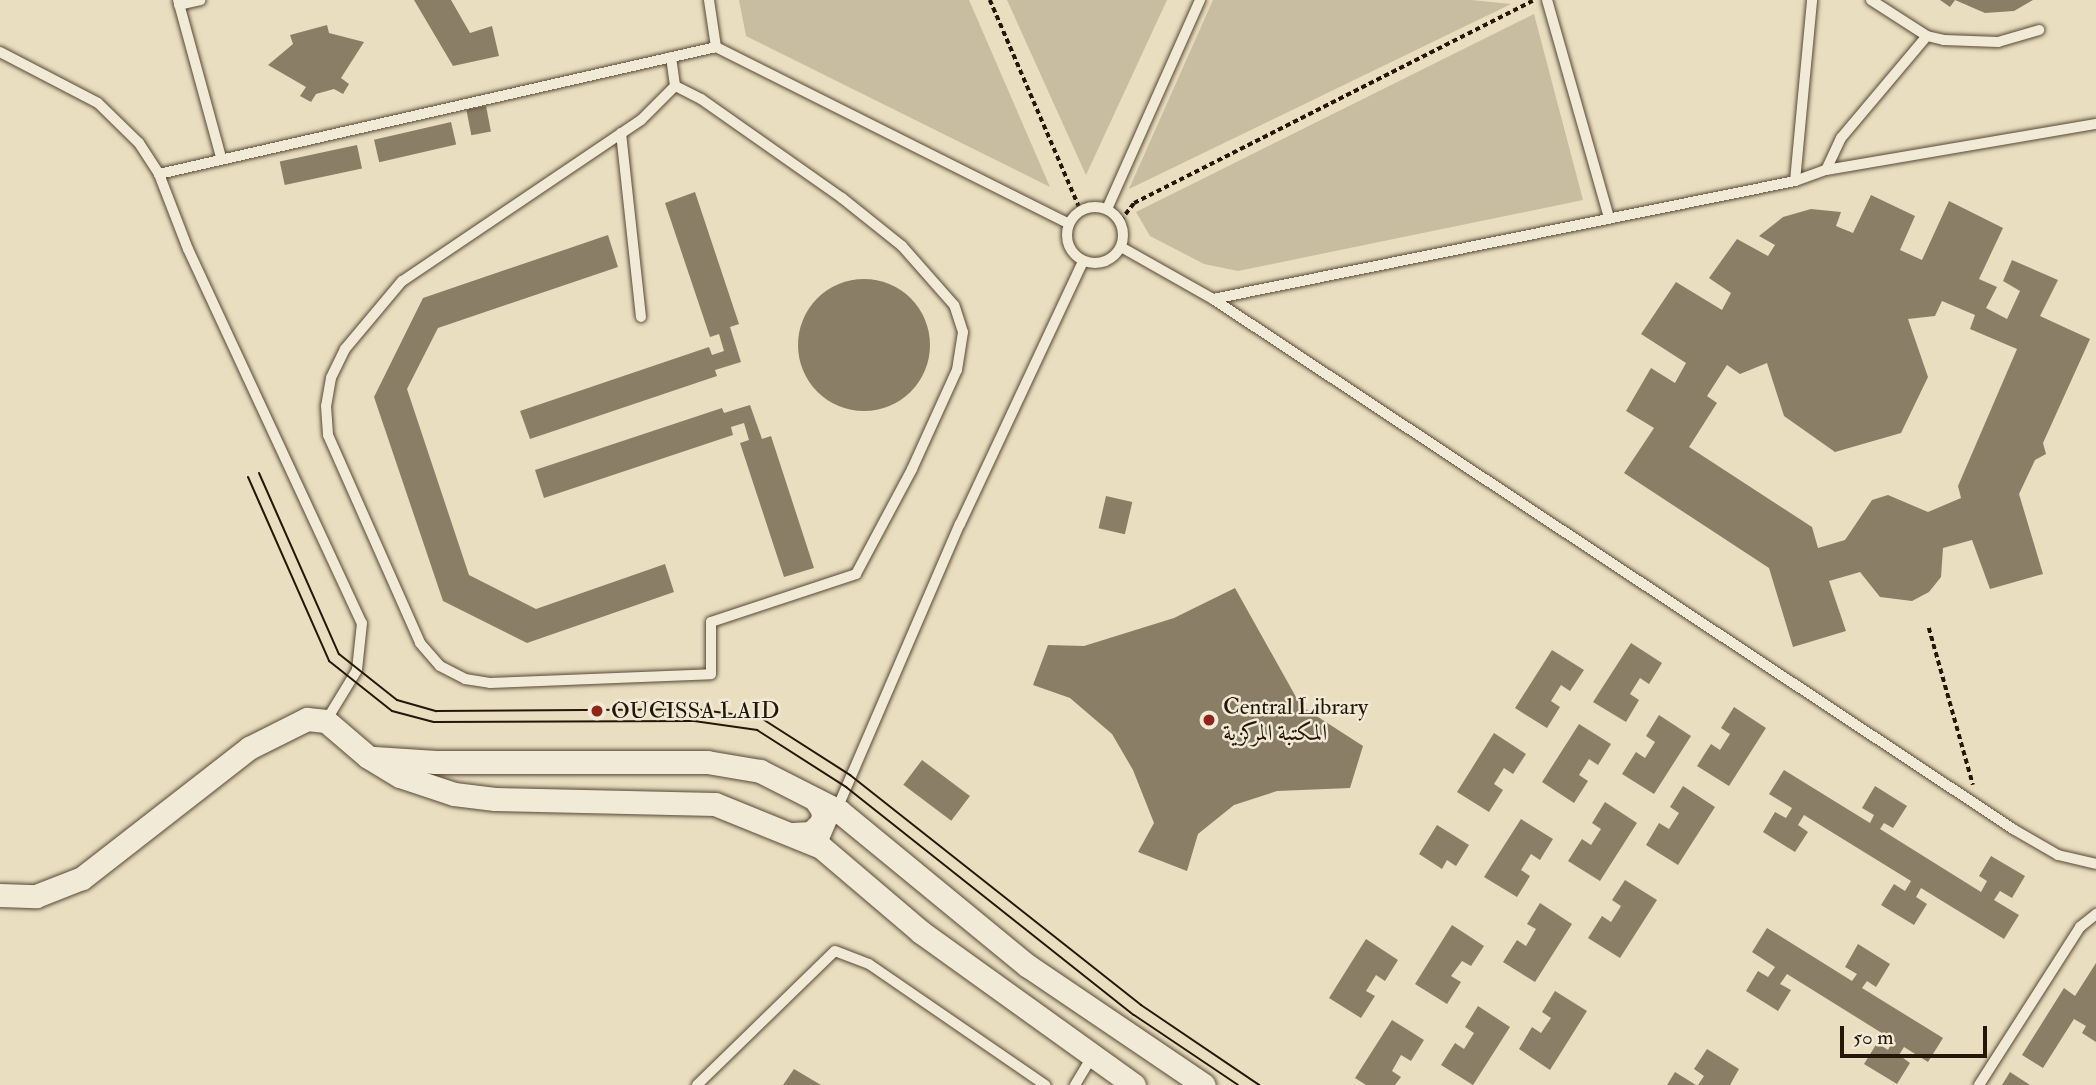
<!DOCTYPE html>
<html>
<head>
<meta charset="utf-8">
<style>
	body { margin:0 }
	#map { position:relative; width:2096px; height:1085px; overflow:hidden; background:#e9dec0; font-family:"IM FELL Double Pica",Amiri,serif }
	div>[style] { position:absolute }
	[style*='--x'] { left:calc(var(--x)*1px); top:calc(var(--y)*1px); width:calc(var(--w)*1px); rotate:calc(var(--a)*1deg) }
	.green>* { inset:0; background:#c8bca1 }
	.building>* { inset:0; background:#8b7e67; transform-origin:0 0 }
	.round { border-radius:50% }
	.path>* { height:3.5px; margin-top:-1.75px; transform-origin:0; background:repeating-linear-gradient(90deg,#261607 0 5px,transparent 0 8.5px) }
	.roads { filter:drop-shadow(0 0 2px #574835) drop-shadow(0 0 2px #574835) }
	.service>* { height:10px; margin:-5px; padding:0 5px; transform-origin:5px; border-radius:5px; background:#f1ead6 }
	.service>.ring { margin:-5px; padding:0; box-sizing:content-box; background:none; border:10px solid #f1ead6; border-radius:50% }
	.tertiary>* { height:23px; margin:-11.5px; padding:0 11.5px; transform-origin:11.5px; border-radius:11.5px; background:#f1ead6 }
	.tram>* { height:2px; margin:-1px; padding:0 1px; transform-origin:1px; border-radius:1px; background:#261607 }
	.dots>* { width:19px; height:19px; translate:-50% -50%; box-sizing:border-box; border:4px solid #f1ead6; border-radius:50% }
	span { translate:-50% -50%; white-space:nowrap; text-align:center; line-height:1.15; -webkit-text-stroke:5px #f1ead6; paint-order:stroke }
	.poi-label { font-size:23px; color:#261607 }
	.left { translate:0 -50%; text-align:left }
	.scale { position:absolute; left:1840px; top:1026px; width:147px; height:32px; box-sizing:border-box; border:4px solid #261607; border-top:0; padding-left:9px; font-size:21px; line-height:24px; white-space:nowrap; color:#261607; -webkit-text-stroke:5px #f1ead6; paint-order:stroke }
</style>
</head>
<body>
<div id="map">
	<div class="green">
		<div style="clip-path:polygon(739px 0,969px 0,1050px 187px,746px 36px)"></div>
		<div style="clip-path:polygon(1007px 0,1167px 0,1086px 175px)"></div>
		<div style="clip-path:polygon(1213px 0,1471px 0,1511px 4px,1129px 189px)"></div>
		<div style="clip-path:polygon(1534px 14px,1583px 200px,1238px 271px,1204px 264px,1150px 236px,1136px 212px)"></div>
	</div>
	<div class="building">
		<div style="clip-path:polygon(414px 0,451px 0,470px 33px,492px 26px,499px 56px,453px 66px)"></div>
		<div style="clip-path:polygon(1940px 0,2033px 0,2014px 11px,1985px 13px,1955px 0,1950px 7px)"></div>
		<div style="clip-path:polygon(327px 25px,329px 33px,364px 42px,341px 78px,349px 84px,343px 94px,334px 89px,316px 94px,311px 102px,300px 96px,306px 87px,268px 65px,293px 44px,290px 35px)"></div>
		<div style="left:486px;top:106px;width:26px;height:20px;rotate:79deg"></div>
		<div style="left:451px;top:122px;width:23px;height:79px;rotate:77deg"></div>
		<div style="left:357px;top:145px;width:24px;height:79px;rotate:78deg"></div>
		<div style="clip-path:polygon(695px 192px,739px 324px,730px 327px,741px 362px,715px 370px,717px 376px,530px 439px,520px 411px,709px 347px,712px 355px,724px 351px,719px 334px,710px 337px,665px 203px)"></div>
		<div style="clip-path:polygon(evenodd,1871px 195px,1915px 216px,1900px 250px,1922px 260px,1949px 201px,2003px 228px,1979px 279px,1997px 287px,1986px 308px,2007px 319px,2020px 291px,2003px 281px,2012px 260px,2058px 280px,2040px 316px,2090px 339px,2043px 443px,2046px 454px,2035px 460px,2019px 494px,2043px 574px,1990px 589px,1972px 540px,1943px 548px,1941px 577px,1929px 592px,1912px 601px,1880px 597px,1860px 572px,1829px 581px,1846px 631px,1793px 647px,1769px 568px,1624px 473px,1654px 428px,1626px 411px,1651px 368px,1675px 383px,1686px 363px,1641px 334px,1676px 282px,1722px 310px,1731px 293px,1709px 278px,1737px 239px,1768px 256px,1775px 245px,1759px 236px,1783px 217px,1811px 209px,1841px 212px,1836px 226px,1853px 233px,1871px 195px,1942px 301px,1975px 315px,1970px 329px,2017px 349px,1958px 486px,1961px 498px,1928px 512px,1888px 495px,1872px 500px,1845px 540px,1818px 548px,1812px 527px,1689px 447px,1717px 403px,1707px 396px,1727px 365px,1740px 374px,1767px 363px,1784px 416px,1835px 452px,1901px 433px,1928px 377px,1908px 319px,1935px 316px,1942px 301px)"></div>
		<div style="clip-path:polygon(608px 235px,618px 267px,438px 328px,407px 389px,469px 575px,536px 609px,665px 564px,674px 592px,527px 643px,443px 601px,374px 397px,423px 298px)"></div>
		<div class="round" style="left:798px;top:279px;width:132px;height:132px"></div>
		<div style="clip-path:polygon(750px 405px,762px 439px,771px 436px,814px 568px,784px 577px,740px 443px,749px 440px,744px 423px,731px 427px,733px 435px,544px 498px,535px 470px,722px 408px,724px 413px)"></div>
		<div style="left:1106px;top:496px;width:27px;height:33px;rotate:13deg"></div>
		<div style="clip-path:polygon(1235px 588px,1301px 706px,1363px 746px,1350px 788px,1277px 791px,1234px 805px,1198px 834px,1187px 871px,1138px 852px,1154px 823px,1133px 770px,1112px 734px,1070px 698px,1033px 685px,1048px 645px,1084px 646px,1174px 618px)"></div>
		<div style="clip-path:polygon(1631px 643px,1662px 663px,1649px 684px,1640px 678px,1630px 694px,1639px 700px,1626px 722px,1593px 702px)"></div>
		<div style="clip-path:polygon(1552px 650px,1584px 670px,1570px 691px,1561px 685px,1551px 701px,1560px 707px,1547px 728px,1515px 708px)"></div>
		<div style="clip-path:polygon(1734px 707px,1766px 728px,1729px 786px,1697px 766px,1711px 744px,1720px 750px,1730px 734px,1721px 728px)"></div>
		<div style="clip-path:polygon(1659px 715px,1691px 736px,1654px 794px,1622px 774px,1636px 752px,1645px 758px,1655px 742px,1646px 736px)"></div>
		<div style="clip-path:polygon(1579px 724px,1611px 744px,1598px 765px,1589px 759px,1579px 775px,1588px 781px,1574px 803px,1542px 782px)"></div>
		<div style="clip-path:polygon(1494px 733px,1526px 754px,1513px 774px,1504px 768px,1494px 784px,1503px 790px,1489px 812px,1457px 792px)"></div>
		<div style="left:922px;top:760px;width:60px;height:31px;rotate:37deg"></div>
		<div style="clip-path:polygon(1784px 770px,1870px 823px,1874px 815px,1862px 808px,1875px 786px,1907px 806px,1893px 828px,1884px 823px,1880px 829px,1981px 892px,1987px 881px,1979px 876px,1991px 856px,2025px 876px,2012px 898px,2000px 891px,1994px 900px,2019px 915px,2004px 939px,1921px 888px,1916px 897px,1927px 904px,1914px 925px,1881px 905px,1894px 884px,1905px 891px,1911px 881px,1804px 815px,1798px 825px,1808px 832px,1795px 852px,1763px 832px,1775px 812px,1786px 818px,1792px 808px,1769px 794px)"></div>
		<div style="clip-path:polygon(1683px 786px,1715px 807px,1678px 865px,1646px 845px,1659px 823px,1669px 829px,1679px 813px,1670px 807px)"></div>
		<div style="clip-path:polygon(1605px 802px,1637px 823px,1600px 881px,1568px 861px,1582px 839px,1591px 845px,1601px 829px,1592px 823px)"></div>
		<div style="clip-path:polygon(1521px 819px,1553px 839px,1540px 860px,1531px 854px,1521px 870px,1530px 876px,1517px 897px,1484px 877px)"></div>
		<div style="clip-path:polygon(1437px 825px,1469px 845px,1456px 866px,1447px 860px,1442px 869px,1419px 854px)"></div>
		<div style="clip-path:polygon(1625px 880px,1657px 900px,1620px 958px,1588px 938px,1602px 916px,1611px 922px,1621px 906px,1612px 900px)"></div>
		<div style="clip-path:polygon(1540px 903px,1572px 924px,1535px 982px,1503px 962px,1517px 940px,1526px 946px,1536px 929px,1527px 924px)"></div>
		<div style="clip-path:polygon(1452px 925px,1484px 946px,1471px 966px,1462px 961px,1451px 976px,1461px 982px,1447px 1004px,1415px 984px)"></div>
		<div style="clip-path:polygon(1767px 928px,1852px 981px,1857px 974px,1845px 967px,1858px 944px,1890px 964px,1876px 987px,1867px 981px,1862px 988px,1943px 1038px,1928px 1062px,1904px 1047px,1899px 1055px,1910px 1063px,1897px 1084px,1864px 1064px,1877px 1043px,1888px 1050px,1893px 1040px,1787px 974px,1780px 984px,1791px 990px,1778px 1011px,1746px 991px,1758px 971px,1768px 977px,1775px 967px,1752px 952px)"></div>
		<div style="clip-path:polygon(1366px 939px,1398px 960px,1385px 981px,1376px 975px,1366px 991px,1375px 996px,1361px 1018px,1329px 998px)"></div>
		<div style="clip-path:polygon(2096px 963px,2096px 1042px,2082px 1033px,2086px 1026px,2074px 1019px,2043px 1068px,2022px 1055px,2064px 988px,2075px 996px)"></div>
		<div style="clip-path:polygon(1555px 991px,1587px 1011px,1550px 1070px,1519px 1049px,1532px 1027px,1541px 1033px,1551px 1018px,1542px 1012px)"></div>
		<div style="clip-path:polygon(1478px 1006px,1510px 1027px,1473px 1085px,1441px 1065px,1455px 1043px,1464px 1049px,1474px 1033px,1465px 1027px)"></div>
		<div style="clip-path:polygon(1392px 1020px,1424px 1040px,1411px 1061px,1401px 1055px,1392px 1071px,1401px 1077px,1395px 1085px,1366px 1085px,1355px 1078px)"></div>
		<div style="clip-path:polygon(1707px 1049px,1739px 1069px,1730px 1085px,1698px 1085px,1704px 1076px,1694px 1069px)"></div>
		<div style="clip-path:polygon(794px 1069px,821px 1085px,783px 1085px)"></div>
		<div style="clip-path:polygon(1675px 1072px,1696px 1085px,1667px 1085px)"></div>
		<div style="clip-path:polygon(2010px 1072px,2030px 1085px,2002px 1085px)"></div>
	</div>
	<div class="path">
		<div style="--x:990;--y:0;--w:230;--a:66.7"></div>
		<div style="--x:1120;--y:221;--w:23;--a:-52"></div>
		<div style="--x:1134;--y:203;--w:447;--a:-26.9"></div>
		<div style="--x:1929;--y:628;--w:163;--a:74.3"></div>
	</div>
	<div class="roads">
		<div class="service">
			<div style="--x:178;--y:0;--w:163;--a:74.7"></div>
			<div style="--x:1547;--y:0;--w:227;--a:74.1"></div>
			<div style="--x:1871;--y:0;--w:67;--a:32.7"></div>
			<div style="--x:1927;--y:36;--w:17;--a:13"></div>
			<div style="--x:1944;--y:40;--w:54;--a:2.1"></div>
			<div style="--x:1998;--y:42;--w:43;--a:-16.3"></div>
			<div style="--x:179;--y:5;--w:22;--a:-13"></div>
			<div style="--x:716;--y:47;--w:395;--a:26.6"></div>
			<div style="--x:0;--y:52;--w:110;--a:27.5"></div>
			<div style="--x:98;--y:103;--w:57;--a:44.3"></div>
			<div style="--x:139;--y:143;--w:37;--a:57"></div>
			<div style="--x:159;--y:174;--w:80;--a:68.9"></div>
			<div style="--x:188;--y:249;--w:412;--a:65.1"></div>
			<div style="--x:362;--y:623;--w:47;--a:96.1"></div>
			<div style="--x:357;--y:670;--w:60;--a:121.3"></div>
			<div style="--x:671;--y:57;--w:29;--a:82"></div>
			<div style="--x:675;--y:86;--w:48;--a:135"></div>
			<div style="--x:641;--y:120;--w:288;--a:146"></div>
			<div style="--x:402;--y:281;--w:89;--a:130"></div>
			<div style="--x:345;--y:349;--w:32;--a:116"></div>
			<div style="--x:331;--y:378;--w:28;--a:100"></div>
			<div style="--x:326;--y:406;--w:29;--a:86"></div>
			<div style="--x:328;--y:435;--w:227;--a:66.1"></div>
			<div style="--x:420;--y:643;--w:30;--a:49"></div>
			<div style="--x:440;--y:666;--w:28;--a:27"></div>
			<div style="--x:465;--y:679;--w:25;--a:9"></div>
			<div style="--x:490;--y:683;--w:221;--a:-2.3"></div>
			<div style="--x:711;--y:674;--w:52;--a:-90"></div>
			<div style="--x:711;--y:622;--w:153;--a:-18.3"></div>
			<div style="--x:856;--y:574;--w:119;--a:-61.9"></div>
			<div style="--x:912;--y:469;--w:109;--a:-65.6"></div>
			<div style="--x:957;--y:370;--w:38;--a:-81"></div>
			<div style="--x:963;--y:332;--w:28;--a:-108"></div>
			<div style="--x:954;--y:305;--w:79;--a:-131.4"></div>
			<div style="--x:902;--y:246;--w:77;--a:-141.3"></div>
			<div style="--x:842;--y:198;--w:172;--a:-144.9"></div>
			<div style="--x:701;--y:99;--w:29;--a:-153"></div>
			<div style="--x:621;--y:133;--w:185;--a:83.8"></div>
			<div style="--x:1826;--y:170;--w:35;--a:-65"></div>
			<div style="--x:1841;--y:138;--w:133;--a:-49.9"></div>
			<div style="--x:159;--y:174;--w:571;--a:-12.84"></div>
			<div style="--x:716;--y:47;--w:48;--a:-98.5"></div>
			<div style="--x:1795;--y:181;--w:182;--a:-84.6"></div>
			<div class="ring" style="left:1067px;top:207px;width:46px;height:46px"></div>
			<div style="--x:1107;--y:209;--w:229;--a:-66"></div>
			<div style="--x:1121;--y:247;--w:106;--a:29.5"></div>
			<div style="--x:1213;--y:299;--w:960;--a:33.52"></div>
			<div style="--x:2013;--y:829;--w:52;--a:30"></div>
			<div style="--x:2058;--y:855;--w:39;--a:13"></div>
			<div style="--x:1213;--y:299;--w:594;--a:-11.46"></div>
			<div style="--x:1795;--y:181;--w:33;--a:-20"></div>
			<div style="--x:1826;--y:170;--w:274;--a:-9.7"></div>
			<div style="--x:821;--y:846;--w:351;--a:-66.7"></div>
			<div style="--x:960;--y:524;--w:290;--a:-64.9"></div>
			<div style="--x:697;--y:1085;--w:192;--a:-44.2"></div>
			<div style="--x:835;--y:951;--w:36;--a:21"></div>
			<div style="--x:869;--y:964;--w:214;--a:34.5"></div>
			<div style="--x:1075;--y:1085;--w:33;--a:-59"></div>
			<div style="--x:1979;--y:1085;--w:188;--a:-57.4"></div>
			<div style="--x:2080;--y:927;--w:21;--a:-39"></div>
		</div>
		<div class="tertiary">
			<div style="--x:374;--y:758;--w:62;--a:3.7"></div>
			<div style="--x:436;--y:762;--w:271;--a:0"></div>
			<div style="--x:707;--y:762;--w:54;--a:9.6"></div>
			<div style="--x:760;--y:771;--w:89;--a:26.9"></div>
			<div style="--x:839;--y:811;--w:244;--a:39.4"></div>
			<div style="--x:1028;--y:966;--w:212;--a:34.1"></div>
			<div style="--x:793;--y:834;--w:18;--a:-3"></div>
			<div style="--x:811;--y:833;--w:16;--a:-45"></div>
			<div style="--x:822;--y:822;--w:11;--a:-85"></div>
			<div style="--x:823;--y:811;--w:14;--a:-124"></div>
			<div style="--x:0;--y:895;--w:36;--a:2"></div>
			<div style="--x:36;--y:896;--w:49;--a:-21.4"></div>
			<div style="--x:82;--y:878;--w:212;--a:-37.9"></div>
			<div style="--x:249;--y:748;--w:65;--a:-26.6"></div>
			<div style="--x:307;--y:719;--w:19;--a:6"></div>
			<div style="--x:326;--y:721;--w:55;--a:40.6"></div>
			<div style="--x:368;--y:757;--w:37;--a:31"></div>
			<div style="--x:400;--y:776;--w:57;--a:18.4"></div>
			<div style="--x:454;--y:794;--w:41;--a:7"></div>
			<div style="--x:495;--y:799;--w:220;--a:1.3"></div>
			<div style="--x:715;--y:804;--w:114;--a:22.1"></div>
			<div style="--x:821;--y:847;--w:131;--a:40.4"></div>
			<div style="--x:921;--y:932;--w:262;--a:35.7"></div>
		</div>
	</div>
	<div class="tram">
		<div style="--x:259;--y:473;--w:198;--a:66.2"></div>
		<div style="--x:339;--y:654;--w:74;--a:38.4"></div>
		<div style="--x:397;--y:700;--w:41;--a:15.8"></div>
		<div style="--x:436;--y:711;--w:259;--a:-0.4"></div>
		<div style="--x:695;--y:709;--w:67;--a:7.8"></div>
		<div style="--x:761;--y:718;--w:106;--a:32.6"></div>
		<div style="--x:850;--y:775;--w:371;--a:38.3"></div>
		<div style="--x:1141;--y:1005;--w:143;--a:34.1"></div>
		<div style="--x:248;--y:477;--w:201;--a:66.2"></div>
		<div style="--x:329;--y:661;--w:80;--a:38.4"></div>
		<div style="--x:392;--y:711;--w:43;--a:14.7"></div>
		<div style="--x:434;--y:722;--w:260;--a:-0.2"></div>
		<div style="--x:694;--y:721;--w:64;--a:8.1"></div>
		<div style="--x:757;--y:730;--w:106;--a:32.6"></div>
		<div style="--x:846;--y:787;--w:367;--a:38.4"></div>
		<div style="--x:1134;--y:1015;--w:125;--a:33.9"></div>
	</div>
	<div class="dots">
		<div style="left:597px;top:711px;background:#8f2418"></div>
		<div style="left:1209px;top:720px;background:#8f2418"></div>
	</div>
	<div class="poi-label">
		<span class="left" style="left:1223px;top:720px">Central Library<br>المكتبة المركزية</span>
		<span class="left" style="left:611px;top:711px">OUCISSA LAID</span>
	</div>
	<div class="scale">50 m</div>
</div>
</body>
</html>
